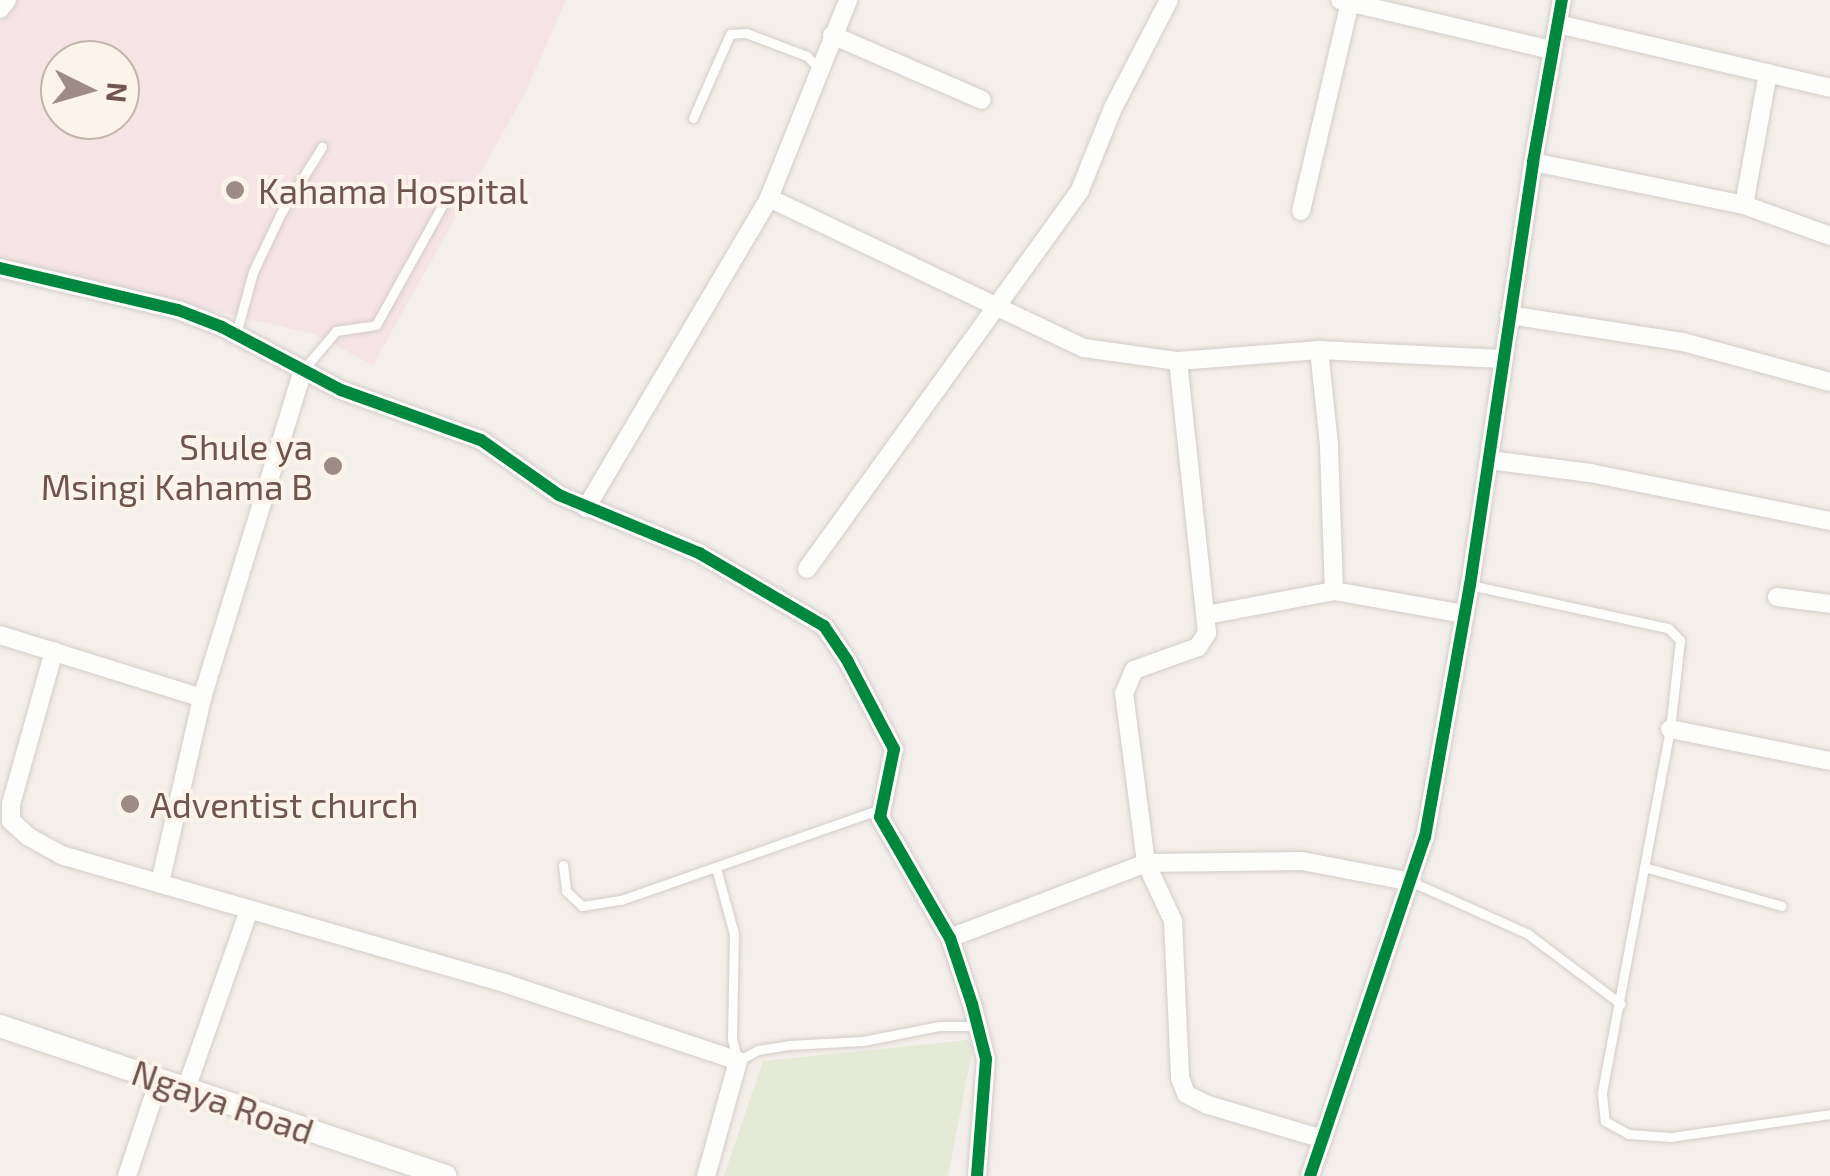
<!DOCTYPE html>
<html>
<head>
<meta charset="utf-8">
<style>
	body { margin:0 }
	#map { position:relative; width:1830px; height:1176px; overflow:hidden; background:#f4efea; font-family:"Exo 2",sans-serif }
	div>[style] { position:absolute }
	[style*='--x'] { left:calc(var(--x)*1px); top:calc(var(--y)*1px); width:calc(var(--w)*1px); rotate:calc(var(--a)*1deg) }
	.medical>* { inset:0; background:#f5e3e5 }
	.green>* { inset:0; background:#e4ead6 }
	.roads { filter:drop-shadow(0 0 2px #d3ccc8) drop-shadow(0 0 2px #d3ccc8) }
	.service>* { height:9px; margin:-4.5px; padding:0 4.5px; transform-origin:4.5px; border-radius:4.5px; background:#fdfdfc }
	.minor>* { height:18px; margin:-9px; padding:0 9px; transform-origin:9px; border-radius:9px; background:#fdfdfc }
	.tertiary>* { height:22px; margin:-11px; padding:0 11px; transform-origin:11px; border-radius:11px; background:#fdfdfc }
	.cycleway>* { height:12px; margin:-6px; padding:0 6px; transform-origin:6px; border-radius:6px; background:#00873e }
	.dots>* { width:28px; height:28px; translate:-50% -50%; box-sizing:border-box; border:5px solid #fcf3eb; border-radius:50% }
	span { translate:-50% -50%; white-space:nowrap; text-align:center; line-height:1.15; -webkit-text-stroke:8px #fcf3eb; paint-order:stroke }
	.poi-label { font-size:35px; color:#6f554e }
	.left { translate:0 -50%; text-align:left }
	.right { translate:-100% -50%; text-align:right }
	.street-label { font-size:35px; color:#6f554e }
	.north { position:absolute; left:40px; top:40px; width:100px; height:100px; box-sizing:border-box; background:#fcf3eb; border:2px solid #c4b4ac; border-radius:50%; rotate:95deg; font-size:28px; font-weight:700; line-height:40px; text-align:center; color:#6f554e }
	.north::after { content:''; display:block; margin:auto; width:35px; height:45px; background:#9e8b85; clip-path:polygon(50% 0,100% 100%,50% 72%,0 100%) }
</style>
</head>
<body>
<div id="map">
	<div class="medical">
		<div style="clip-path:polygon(evenodd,0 0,566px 0,525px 93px,373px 365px,314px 334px,0 261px,0 0,60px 60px,120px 60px,120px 120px,60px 120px,60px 60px)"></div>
	</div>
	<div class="green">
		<div style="clip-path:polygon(968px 1040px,973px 1047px,948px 1176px,724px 1176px,763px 1061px)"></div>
	</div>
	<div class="roads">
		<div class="service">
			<div style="--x:693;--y:118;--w:92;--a:-66.2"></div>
			<div style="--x:730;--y:34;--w:16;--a:-4"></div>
			<div style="--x:746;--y:33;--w:65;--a:20.7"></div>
			<div style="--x:807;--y:56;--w:18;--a:47"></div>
			<div style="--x:236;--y:334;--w:64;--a:-74.7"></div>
			<div style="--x:253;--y:272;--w:65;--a:-64.6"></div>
			<div style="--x:281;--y:213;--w:78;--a:-58.2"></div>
			<div style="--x:303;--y:370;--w:51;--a:-49.8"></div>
			<div style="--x:336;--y:331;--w:40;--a:-8.5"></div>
			<div style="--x:376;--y:325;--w:157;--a:-61"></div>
			<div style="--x:1470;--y:585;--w:203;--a:12.3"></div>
			<div style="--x:1668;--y:628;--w:17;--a:45"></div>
			<div style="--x:1680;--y:640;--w:90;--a:96.4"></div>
			<div style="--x:1670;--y:729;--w:371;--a:100.6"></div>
			<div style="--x:1602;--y:1094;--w:27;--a:84"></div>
			<div style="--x:1605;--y:1121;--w:26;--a:29"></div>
			<div style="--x:1628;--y:1134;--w:43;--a:4"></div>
			<div style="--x:1671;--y:1137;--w:161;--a:-8.2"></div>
			<div style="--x:563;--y:865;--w:26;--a:83"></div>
			<div style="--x:566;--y:891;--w:22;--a:43"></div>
			<div style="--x:582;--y:906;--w:39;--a:-9"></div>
			<div style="--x:621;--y:900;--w:275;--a:-19.3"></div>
			<div style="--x:1644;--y:867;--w:143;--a:15.8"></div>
			<div style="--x:716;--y:868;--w:68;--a:74.7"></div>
			<div style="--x:734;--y:934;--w:105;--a:91.1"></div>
			<div style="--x:732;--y:1039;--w:23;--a:75"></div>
			<div style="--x:738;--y:1061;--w:23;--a:-29"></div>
			<div style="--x:758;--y:1050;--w:31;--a:-9"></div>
			<div style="--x:789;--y:1045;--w:74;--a:-3.1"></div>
			<div style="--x:863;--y:1041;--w:77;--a:-11.2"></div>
			<div style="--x:939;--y:1026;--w:39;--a:0"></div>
			<div style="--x:1412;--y:882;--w:127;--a:24.1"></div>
			<div style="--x:1528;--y:934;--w:116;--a:37"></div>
		</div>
		<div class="minor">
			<div style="--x:1340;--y:0;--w:218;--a:13.3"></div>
			<div style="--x:0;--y:9;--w:11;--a:-52"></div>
			<div style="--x:1558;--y:24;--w:279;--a:13.2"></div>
			<div style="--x:832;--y:35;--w:163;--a:23.4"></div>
			<div style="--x:1533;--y:162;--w:215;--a:11.5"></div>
			<div style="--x:1744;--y:205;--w:91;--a:19.8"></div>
			<div style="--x:769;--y:198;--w:213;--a:-68.2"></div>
			<div style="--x:1744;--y:205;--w:134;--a:-79.7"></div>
			<div style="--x:1301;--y:211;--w:215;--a:-76.8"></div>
			<div style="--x:0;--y:268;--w:183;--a:13.3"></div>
			<div style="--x:178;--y:310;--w:47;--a:21.1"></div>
			<div style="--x:222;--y:327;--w:135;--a:27.9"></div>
			<div style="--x:341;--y:390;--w:149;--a:19.7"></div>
			<div style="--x:481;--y:440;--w:95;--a:35.2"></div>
			<div style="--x:559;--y:495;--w:152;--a:22.5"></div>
			<div style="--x:699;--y:553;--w:145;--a:30.3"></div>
			<div style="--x:824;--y:626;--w:41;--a:55.9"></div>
			<div style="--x:847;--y:660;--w:101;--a:62.2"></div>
			<div style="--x:894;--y:749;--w:69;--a:101.6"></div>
			<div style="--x:880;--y:817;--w:140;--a:60"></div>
			<div style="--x:950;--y:938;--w:70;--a:71.6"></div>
			<div style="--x:972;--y:1004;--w:57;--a:75.7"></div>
			<div style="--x:986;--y:1059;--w:117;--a:94.4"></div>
			<div style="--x:1509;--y:315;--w:176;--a:8.8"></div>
			<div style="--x:1683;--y:342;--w:152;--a:15.2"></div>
			<div style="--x:1178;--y:361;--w:274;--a:83.9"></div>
			<div style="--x:1207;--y:633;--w:17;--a:123"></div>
			<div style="--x:1198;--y:647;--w:68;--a:160.2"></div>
			<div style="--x:1134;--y:670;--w:25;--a:113"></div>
			<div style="--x:1124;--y:693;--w:171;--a:82.6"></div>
			<div style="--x:1146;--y:863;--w:64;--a:65"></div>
			<div style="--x:1173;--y:921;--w:157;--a:87.4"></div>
			<div style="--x:1180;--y:1078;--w:17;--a:69"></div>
			<div style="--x:1186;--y:1094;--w:25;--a:27"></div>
			<div style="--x:1208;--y:1105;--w:120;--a:16.5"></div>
			<div style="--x:1489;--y:460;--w:102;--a:7.3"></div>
			<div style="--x:1590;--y:473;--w:245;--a:11.3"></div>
			<div style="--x:586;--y:508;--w:360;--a:-59.4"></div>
			<div style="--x:769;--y:198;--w:349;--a:25.5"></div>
			<div style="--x:1084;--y:348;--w:95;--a:7.9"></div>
			<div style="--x:1178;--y:361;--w:141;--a:-4.5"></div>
			<div style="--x:1319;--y:350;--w:183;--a:2.8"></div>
			<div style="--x:807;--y:569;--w:467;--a:-54.2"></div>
			<div style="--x:1080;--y:190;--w:88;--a:-68.1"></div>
			<div style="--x:1113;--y:108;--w:122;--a:-62.6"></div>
			<div style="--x:1334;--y:591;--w:133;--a:10"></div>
			<div style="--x:1777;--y:597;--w:53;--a:7.5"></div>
			<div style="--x:1207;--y:615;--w:129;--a:-10.7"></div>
			<div style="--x:1334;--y:591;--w:146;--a:-92"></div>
			<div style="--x:1329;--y:445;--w:96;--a:-96"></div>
			<div style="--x:0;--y:635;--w:212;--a:17.3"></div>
			<div style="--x:54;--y:651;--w:159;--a:105.7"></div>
			<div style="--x:11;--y:804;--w:17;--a:90"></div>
			<div style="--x:11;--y:821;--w:24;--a:42"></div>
			<div style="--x:29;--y:837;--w:37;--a:29"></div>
			<div style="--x:61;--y:855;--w:464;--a:16.1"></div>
			<div style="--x:507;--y:984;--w:243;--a:18.4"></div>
			<div style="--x:738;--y:1061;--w:119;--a:105.5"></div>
			<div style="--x:1670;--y:729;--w:163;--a:11.3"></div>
			<div style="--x:160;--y:883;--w:190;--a:-77.2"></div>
			<div style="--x:202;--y:698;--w:343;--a:-72.9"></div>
			<div style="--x:950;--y:938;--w:210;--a:-20.9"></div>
			<div style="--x:1146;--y:863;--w:156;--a:-0.7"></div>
			<div style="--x:1302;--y:861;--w:112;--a:10.8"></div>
			<div style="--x:186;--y:1089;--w:190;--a:-70.6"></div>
			<div style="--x:127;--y:1176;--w:101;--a:-71.6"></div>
			<div style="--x:1310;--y:1176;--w:358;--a:-71.3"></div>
			<div style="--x:1425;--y:837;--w:256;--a:-79.9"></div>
			<div style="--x:1470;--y:585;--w:428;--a:-81.5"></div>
			<div style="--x:1533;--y:162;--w:165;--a:-79.9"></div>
		</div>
		<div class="tertiary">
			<div style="--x:0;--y:1026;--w:470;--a:18.6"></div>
		</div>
	</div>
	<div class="cycleway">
		<div style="--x:0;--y:268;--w:183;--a:13.3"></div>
		<div style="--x:178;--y:310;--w:47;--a:21.1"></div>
		<div style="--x:222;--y:327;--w:135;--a:27.9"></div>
		<div style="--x:341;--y:390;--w:149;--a:19.7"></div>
		<div style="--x:481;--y:440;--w:95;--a:35.2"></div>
		<div style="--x:559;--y:495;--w:152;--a:22.5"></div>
		<div style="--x:699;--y:553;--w:145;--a:30.3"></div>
		<div style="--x:824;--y:626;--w:41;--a:55.9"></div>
		<div style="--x:847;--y:660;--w:101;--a:62.2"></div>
		<div style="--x:894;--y:749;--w:69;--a:101.6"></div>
		<div style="--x:880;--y:817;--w:140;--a:60"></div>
		<div style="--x:950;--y:938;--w:70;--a:71.6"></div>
		<div style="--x:972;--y:1004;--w:57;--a:75.7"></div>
		<div style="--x:986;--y:1059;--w:117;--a:94.4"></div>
		<div style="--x:1310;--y:1176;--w:358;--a:-71.3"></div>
		<div style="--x:1425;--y:837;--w:256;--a:-79.9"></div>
		<div style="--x:1470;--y:585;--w:428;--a:-81.5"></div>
		<div style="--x:1533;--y:162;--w:165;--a:-79.9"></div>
	</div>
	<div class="dots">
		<div style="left:235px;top:190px;background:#9e8b85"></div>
		<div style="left:333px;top:466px;background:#9e8b85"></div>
		<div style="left:130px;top:804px;background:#9e8b85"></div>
	</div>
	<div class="poi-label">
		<span class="left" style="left:258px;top:190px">Kahama Hospital</span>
		<span class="right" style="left:313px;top:466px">Shule ya<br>Msingi Kahama B</span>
		<span class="left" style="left:150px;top:804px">Adventist church</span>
	</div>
	<div class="street-label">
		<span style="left:223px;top:1101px;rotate:19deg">Ngaya Road</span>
	</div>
	<div class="north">N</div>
</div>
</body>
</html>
